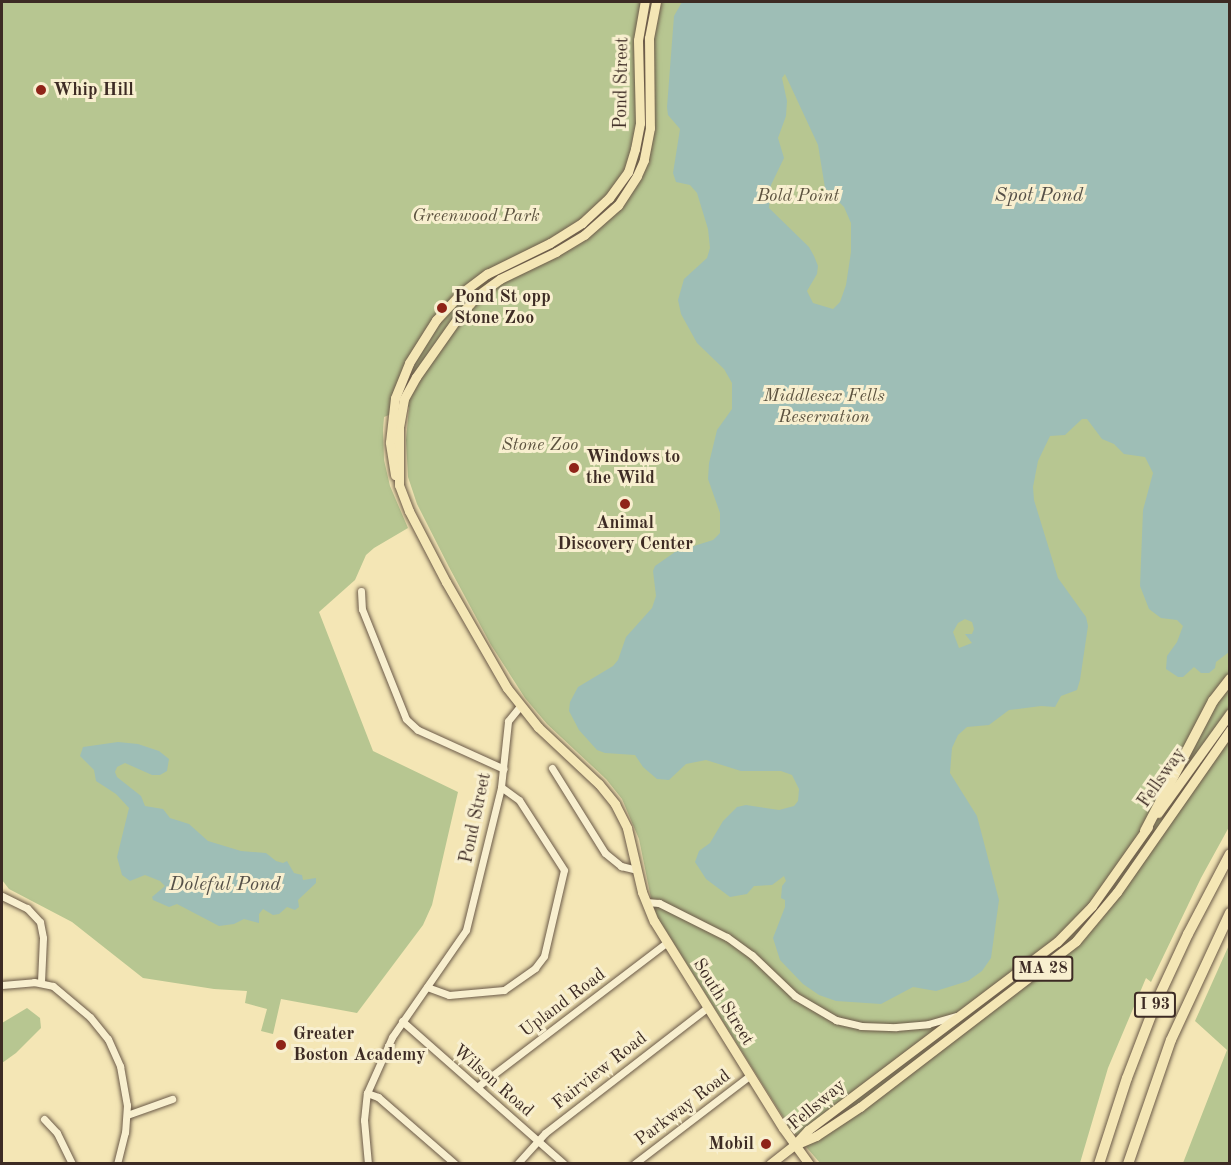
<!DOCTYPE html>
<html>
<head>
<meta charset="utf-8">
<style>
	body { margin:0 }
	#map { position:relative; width:1231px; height:1165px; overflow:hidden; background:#f4e6b5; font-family:"Old Standard TT",serif }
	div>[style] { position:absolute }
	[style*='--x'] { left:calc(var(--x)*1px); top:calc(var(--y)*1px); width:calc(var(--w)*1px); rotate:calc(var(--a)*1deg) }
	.green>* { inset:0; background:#b7c691 }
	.water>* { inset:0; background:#9ebeb6 }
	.roads { filter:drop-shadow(0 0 2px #6b5a48) drop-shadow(0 0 2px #6b5a48) }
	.minor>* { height:7px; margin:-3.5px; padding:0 3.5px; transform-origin:3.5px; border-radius:3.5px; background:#f8efcf }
	.major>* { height:9px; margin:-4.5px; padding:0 4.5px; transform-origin:4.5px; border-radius:4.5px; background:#f4e6b5 }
	.highway>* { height:10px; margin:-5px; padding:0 5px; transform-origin:5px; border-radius:5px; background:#f4e6b5 }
	.dots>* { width:16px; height:16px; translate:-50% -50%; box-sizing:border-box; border:3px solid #f8efcf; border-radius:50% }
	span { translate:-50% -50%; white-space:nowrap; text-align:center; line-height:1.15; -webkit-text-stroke:6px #f8efcf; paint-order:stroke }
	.shield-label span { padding:2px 4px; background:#f8efcf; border:2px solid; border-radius:4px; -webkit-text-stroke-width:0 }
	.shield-label { font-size:16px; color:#3d2b24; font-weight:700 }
	.street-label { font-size:18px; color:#3d2b24 }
	.poi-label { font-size:18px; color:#3d2b24; font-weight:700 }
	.left { translate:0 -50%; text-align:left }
	.right { translate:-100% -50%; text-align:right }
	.park-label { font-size:18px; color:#5c523f; font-style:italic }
	.water-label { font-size:20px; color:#555048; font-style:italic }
	.frame { position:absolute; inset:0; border:3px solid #3d2b24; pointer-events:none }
</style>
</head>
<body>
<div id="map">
	<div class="green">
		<div style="clip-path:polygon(2px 2px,1229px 2px,1229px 827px,1201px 878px,1151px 982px,1146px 978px,1108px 1068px,1080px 1163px,820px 1163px,790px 1128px,658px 918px,652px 903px,639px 839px,622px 799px,606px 779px,547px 724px,525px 698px,491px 645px,449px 567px,417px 504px,408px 477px,406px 440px,409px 407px,384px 417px,383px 430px,384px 460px,390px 486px,408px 528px,374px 548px,366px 555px,355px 580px,319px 612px,373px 751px,458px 792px,432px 905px,423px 925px,357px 1013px,281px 999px,273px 1034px,261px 1031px,267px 1009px,245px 1003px,247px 991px,214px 989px,143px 978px,72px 922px,9px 889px,2px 880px)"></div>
		<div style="clip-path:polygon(1229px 945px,1229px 1163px,1183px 1163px,1227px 1050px,1195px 1021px)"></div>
		<div style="clip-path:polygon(27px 1008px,40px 1018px,41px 1028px,16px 1053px,2px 1063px,2px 1023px)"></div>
	</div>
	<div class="water">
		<div style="clip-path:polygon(evenodd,682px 2px,1229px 2px,1229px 652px,1216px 662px,1215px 668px,1209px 673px,1201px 673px,1194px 667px,1183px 677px,1178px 677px,1166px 669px,1167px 656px,1177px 642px,1183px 626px,1177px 620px,1161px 618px,1149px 609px,1140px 586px,1143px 510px,1153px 473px,1145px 457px,1124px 454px,1114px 444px,1102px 439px,1087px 419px,1082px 419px,1065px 435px,1050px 436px,1038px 461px,1033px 487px,1034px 500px,1058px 578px,1086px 617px,1088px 626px,1080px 680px,1077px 690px,1061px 696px,1055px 707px,1041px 706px,1009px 710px,989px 725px,967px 727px,958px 735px,952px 748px,950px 773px,977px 816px,999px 900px,991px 958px,982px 971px,968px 981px,936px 991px,913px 987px,881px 1004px,836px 1001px,819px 995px,803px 984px,780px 960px,773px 938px,785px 907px,785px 900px,781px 898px,782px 886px,786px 881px,784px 876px,772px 885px,754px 886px,747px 894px,730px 897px,706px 879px,695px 862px,699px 851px,710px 843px,723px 821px,737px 807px,746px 805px,779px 810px,794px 806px,798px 801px,799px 789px,792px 775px,781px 771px,741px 771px,706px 760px,686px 764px,669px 780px,657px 779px,643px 767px,635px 755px,605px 753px,597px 750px,579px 730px,569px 711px,570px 702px,578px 687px,613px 666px,618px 660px,626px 637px,652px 608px,656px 596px,653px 571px,655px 566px,675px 552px,713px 540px,720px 533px,720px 513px,708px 479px,709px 463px,717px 430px,732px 409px,732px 383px,724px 369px,697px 343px,681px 314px,678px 300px,684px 279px,707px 258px,710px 248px,708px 229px,697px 193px,690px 185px,676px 182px,673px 173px,680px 129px,668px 115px,667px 107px,674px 16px,682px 2px,785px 74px,818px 145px,825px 188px,844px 207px,851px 223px,851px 252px,846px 285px,840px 302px,833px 309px,813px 303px,807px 291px,817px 274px,818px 266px,814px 256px,809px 247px,769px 208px,771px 185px,784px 158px,778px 138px,786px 116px,787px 101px,782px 78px,785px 74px,682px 2px,965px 619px,972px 622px,974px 629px,972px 634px,965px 634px,972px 643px,959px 648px,953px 632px,958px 623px,965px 619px)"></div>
		<div style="clip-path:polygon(118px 742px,138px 744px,159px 751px,169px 759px,167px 771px,160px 775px,152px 775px,125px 763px,117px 767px,115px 772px,117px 777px,141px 796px,145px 806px,163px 809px,170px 818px,189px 824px,208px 841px,241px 851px,266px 853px,276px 861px,283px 863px,287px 861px,294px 873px,302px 875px,303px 880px,316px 878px,316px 883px,298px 900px,299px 907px,295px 910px,287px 907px,279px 914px,273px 915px,263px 909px,259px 914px,259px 923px,244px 919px,234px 924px,219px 926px,177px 904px,169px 907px,153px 900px,152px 897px,165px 886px,160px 881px,145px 875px,130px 881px,122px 875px,117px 857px,129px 808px,116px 794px,96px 781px,94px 770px,80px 756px,83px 747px)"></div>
	</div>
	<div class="roads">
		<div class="minor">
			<div style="--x:361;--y:591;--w:18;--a:87"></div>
			<div style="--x:362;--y:609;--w:118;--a:68.2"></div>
			<div style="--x:406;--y:719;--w:16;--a:43"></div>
			<div style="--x:418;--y:730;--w:94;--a:24.4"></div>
			<div style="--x:552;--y:768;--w:100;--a:58.1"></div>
			<div style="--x:605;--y:853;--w:21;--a:39"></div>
			<div style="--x:621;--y:866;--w:16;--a:14"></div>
			<div style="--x:2;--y:896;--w:28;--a:26"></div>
			<div style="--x:27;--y:908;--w:19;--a:47"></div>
			<div style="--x:40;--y:922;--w:16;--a:79"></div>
			<div style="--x:43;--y:938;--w:44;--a:92.6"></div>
			<div style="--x:646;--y:902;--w:13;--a:4"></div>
			<div style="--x:659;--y:903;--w:76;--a:26.6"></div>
			<div style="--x:727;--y:937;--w:31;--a:36"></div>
			<div style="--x:752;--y:955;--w:59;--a:43.6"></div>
			<div style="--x:795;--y:996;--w:48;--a:30.3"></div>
			<div style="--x:836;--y:1020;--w:26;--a:13"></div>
			<div style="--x:861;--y:1026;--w:35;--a:2"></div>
			<div style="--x:896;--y:1027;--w:32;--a:-5"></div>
			<div style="--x:928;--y:1024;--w:29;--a:-16"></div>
			<div style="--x:2;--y:985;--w:32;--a:-5"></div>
			<div style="--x:34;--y:982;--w:19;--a:12"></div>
			<div style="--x:53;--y:986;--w:48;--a:40"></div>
			<div style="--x:90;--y:1017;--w:28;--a:51"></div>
			<div style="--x:108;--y:1039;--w:30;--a:66"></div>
			<div style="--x:120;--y:1066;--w:40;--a:80"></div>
			<div style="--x:127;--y:1105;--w:27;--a:94"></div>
			<div style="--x:125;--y:1132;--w:33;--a:104"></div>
			<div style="--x:427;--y:987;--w:23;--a:20"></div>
			<div style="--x:449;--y:995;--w:55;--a:-5.2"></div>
			<div style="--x:504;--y:990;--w:38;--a:-35"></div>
			<div style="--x:535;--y:968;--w:15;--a:-53"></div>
			<div style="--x:544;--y:956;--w:88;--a:-76.9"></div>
			<div style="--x:564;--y:870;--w:83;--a:-122.7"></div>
			<div style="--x:519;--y:800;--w:22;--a:-144"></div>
			<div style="--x:402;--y:1021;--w:216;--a:41.4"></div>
			<div style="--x:477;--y:1087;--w:238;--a:-37.3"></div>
			<div style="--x:367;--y:1093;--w:12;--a:20"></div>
			<div style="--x:378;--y:1097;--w:102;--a:41"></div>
			<div style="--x:127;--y:1115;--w:48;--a:-19.6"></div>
			<div style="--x:44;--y:1119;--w:19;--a:47"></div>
			<div style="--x:57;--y:1133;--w:34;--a:64"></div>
			<div style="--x:368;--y:1164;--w:44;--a:-95.2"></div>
			<div style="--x:364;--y:1120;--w:27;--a:-84"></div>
			<div style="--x:367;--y:1093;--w:61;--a:-65.9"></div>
			<div style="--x:392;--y:1037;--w:130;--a:-55.3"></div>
			<div style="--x:466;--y:930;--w:147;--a:-76.2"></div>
			<div style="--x:501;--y:787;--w:66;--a:-83.9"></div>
			<div style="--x:508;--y:721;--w:19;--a:-51"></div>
			<div style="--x:517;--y:1164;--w:42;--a:-47.9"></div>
			<div style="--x:545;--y:1133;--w:205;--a:-37.7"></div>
			<div style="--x:634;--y:1164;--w:145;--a:-37.4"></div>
		</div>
		<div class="major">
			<div style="--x:656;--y:2;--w:37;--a:101"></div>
			<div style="--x:649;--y:38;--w:90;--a:89.4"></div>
			<div style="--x:650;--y:128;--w:33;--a:101"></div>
			<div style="--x:644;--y:160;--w:17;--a:114"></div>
			<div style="--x:637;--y:176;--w:35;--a:123"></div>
			<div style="--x:618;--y:205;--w:45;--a:138.6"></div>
			<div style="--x:584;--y:235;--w:33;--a:149"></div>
			<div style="--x:556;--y:252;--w:62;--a:154.3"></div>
			<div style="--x:500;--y:279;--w:29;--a:144"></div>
			<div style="--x:477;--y:296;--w:27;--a:132"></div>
			<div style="--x:459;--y:316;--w:75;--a:125.2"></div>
			<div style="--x:416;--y:377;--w:25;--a:119"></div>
			<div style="--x:404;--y:399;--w:27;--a:100"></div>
			<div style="--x:399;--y:426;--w:59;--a:90"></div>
			<div style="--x:399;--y:485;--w:28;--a:69"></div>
			<div style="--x:409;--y:511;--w:80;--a:62.5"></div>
			<div style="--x:446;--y:582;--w:122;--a:60.1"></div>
			<div style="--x:507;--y:688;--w:50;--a:51.5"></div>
			<div style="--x:538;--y:727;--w:83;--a:43.1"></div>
			<div style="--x:599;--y:784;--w:26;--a:51"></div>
			<div style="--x:615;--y:804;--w:27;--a:63"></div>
			<div style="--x:627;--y:828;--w:66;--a:76.8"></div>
			<div style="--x:642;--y:892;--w:31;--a:68"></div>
			<div style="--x:654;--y:921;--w:244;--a:58.1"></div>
			<div style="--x:783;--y:1128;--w:44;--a:54.2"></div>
			<div style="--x:395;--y:475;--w:33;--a:-99"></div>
			<div style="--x:390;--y:442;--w:44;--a:-83.5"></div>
			<div style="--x:395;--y:398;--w:38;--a:-68"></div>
			<div style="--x:409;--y:363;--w:51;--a:-57.9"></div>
			<div style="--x:436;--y:320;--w:35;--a:-47"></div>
			<div style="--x:460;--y:294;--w:34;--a:-37"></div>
			<div style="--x:487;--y:274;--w:70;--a:-26.2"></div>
			<div style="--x:550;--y:243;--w:38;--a:-32"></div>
			<div style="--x:582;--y:223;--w:37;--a:-43"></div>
			<div style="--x:609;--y:198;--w:32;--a:-54"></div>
			<div style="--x:628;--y:172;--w:24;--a:-73"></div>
			<div style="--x:635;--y:149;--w:26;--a:-79"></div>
			<div style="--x:640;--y:123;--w:83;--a:-91.4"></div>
			<div style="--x:638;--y:40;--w:39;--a:-80"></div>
			<div style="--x:1158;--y:813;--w:123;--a:-54.2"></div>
			<div style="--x:797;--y:1144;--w:21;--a:-23"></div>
			<div style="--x:816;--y:1136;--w:53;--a:-33.4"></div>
			<div style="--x:860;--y:1107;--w:272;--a:-37.5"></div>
			<div style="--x:1076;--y:941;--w:64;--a:-50.1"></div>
			<div style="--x:1117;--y:892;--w:198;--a:-55.1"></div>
			<div style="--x:770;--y:1164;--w:31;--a:-38"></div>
			<div style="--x:794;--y:1145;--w:21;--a:-47"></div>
			<div style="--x:808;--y:1130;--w:312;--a:-37.1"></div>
			<div style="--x:1057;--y:942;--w:50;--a:-45.8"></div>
			<div style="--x:1092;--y:906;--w:97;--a:-54.7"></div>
		</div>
		<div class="highway">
			<div style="--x:1145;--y:831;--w:147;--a:-62.4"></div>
			<div style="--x:1213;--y:701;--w:28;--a:-52"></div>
			<div style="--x:1099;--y:1164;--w:90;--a:-72"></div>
			<div style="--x:1127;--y:1078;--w:78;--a:-69"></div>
			<div style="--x:1155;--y:1005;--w:78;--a:-65.1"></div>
			<div style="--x:1188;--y:934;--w:90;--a:-62.3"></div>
			<div style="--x:1128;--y:1164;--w:131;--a:-70.9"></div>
			<div style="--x:1171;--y:1040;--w:140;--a:-65.1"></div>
		</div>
	</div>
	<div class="dots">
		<div style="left:41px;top:90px;background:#8f2418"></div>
		<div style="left:442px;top:308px;background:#8f2418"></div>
		<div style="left:574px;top:468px;background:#8f2418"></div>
		<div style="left:625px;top:504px;background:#8f2418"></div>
		<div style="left:281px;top:1045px;background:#8f2418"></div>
		<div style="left:766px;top:1144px;background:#8f2418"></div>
	</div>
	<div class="shield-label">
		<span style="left:1043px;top:969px">MA 28</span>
		<span style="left:1155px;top:1005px">I 93</span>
	</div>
	<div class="street-label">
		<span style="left:622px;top:83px;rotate:-89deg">Pond Street</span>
		<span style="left:1162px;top:778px;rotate:-55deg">Fellsway</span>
		<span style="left:476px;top:818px;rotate:-78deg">Pond Street</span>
		<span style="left:723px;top:1002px;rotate:58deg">South Street</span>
		<span style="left:563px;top:1003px;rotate:-37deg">Upland Road</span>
		<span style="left:600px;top:1071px;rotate:-38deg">Fairview Road</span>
		<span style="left:493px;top:1081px;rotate:41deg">Wilson Road</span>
		<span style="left:817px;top:1105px;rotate:-40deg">Fellsway</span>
		<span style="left:683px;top:1108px;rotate:-37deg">Parkway Road</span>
	</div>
	<div class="poi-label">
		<span class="left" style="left:53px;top:90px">Whip Hill</span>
		<span class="left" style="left:454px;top:308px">Pond St opp<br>Stone Zoo</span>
		<span class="left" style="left:586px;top:468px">Windows to<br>the Wild</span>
		<span style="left:625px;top:534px">Animal<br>Discovery Center</span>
		<span class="left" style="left:293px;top:1045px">Greater<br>Boston Academy</span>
		<span class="right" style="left:754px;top:1144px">Mobil</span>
	</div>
	<div class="park-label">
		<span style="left:798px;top:196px">Bold Point</span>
		<span style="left:476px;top:216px">Greenwood Park</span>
		<span style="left:824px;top:407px">Middlesex Fells<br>Reservation</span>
		<span style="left:540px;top:445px">Stone Zoo</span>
	</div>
	<div class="water-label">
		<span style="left:1039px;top:196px">Spot Pond</span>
		<span style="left:225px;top:885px">Doleful Pond</span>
	</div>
	<div class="frame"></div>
</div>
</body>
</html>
